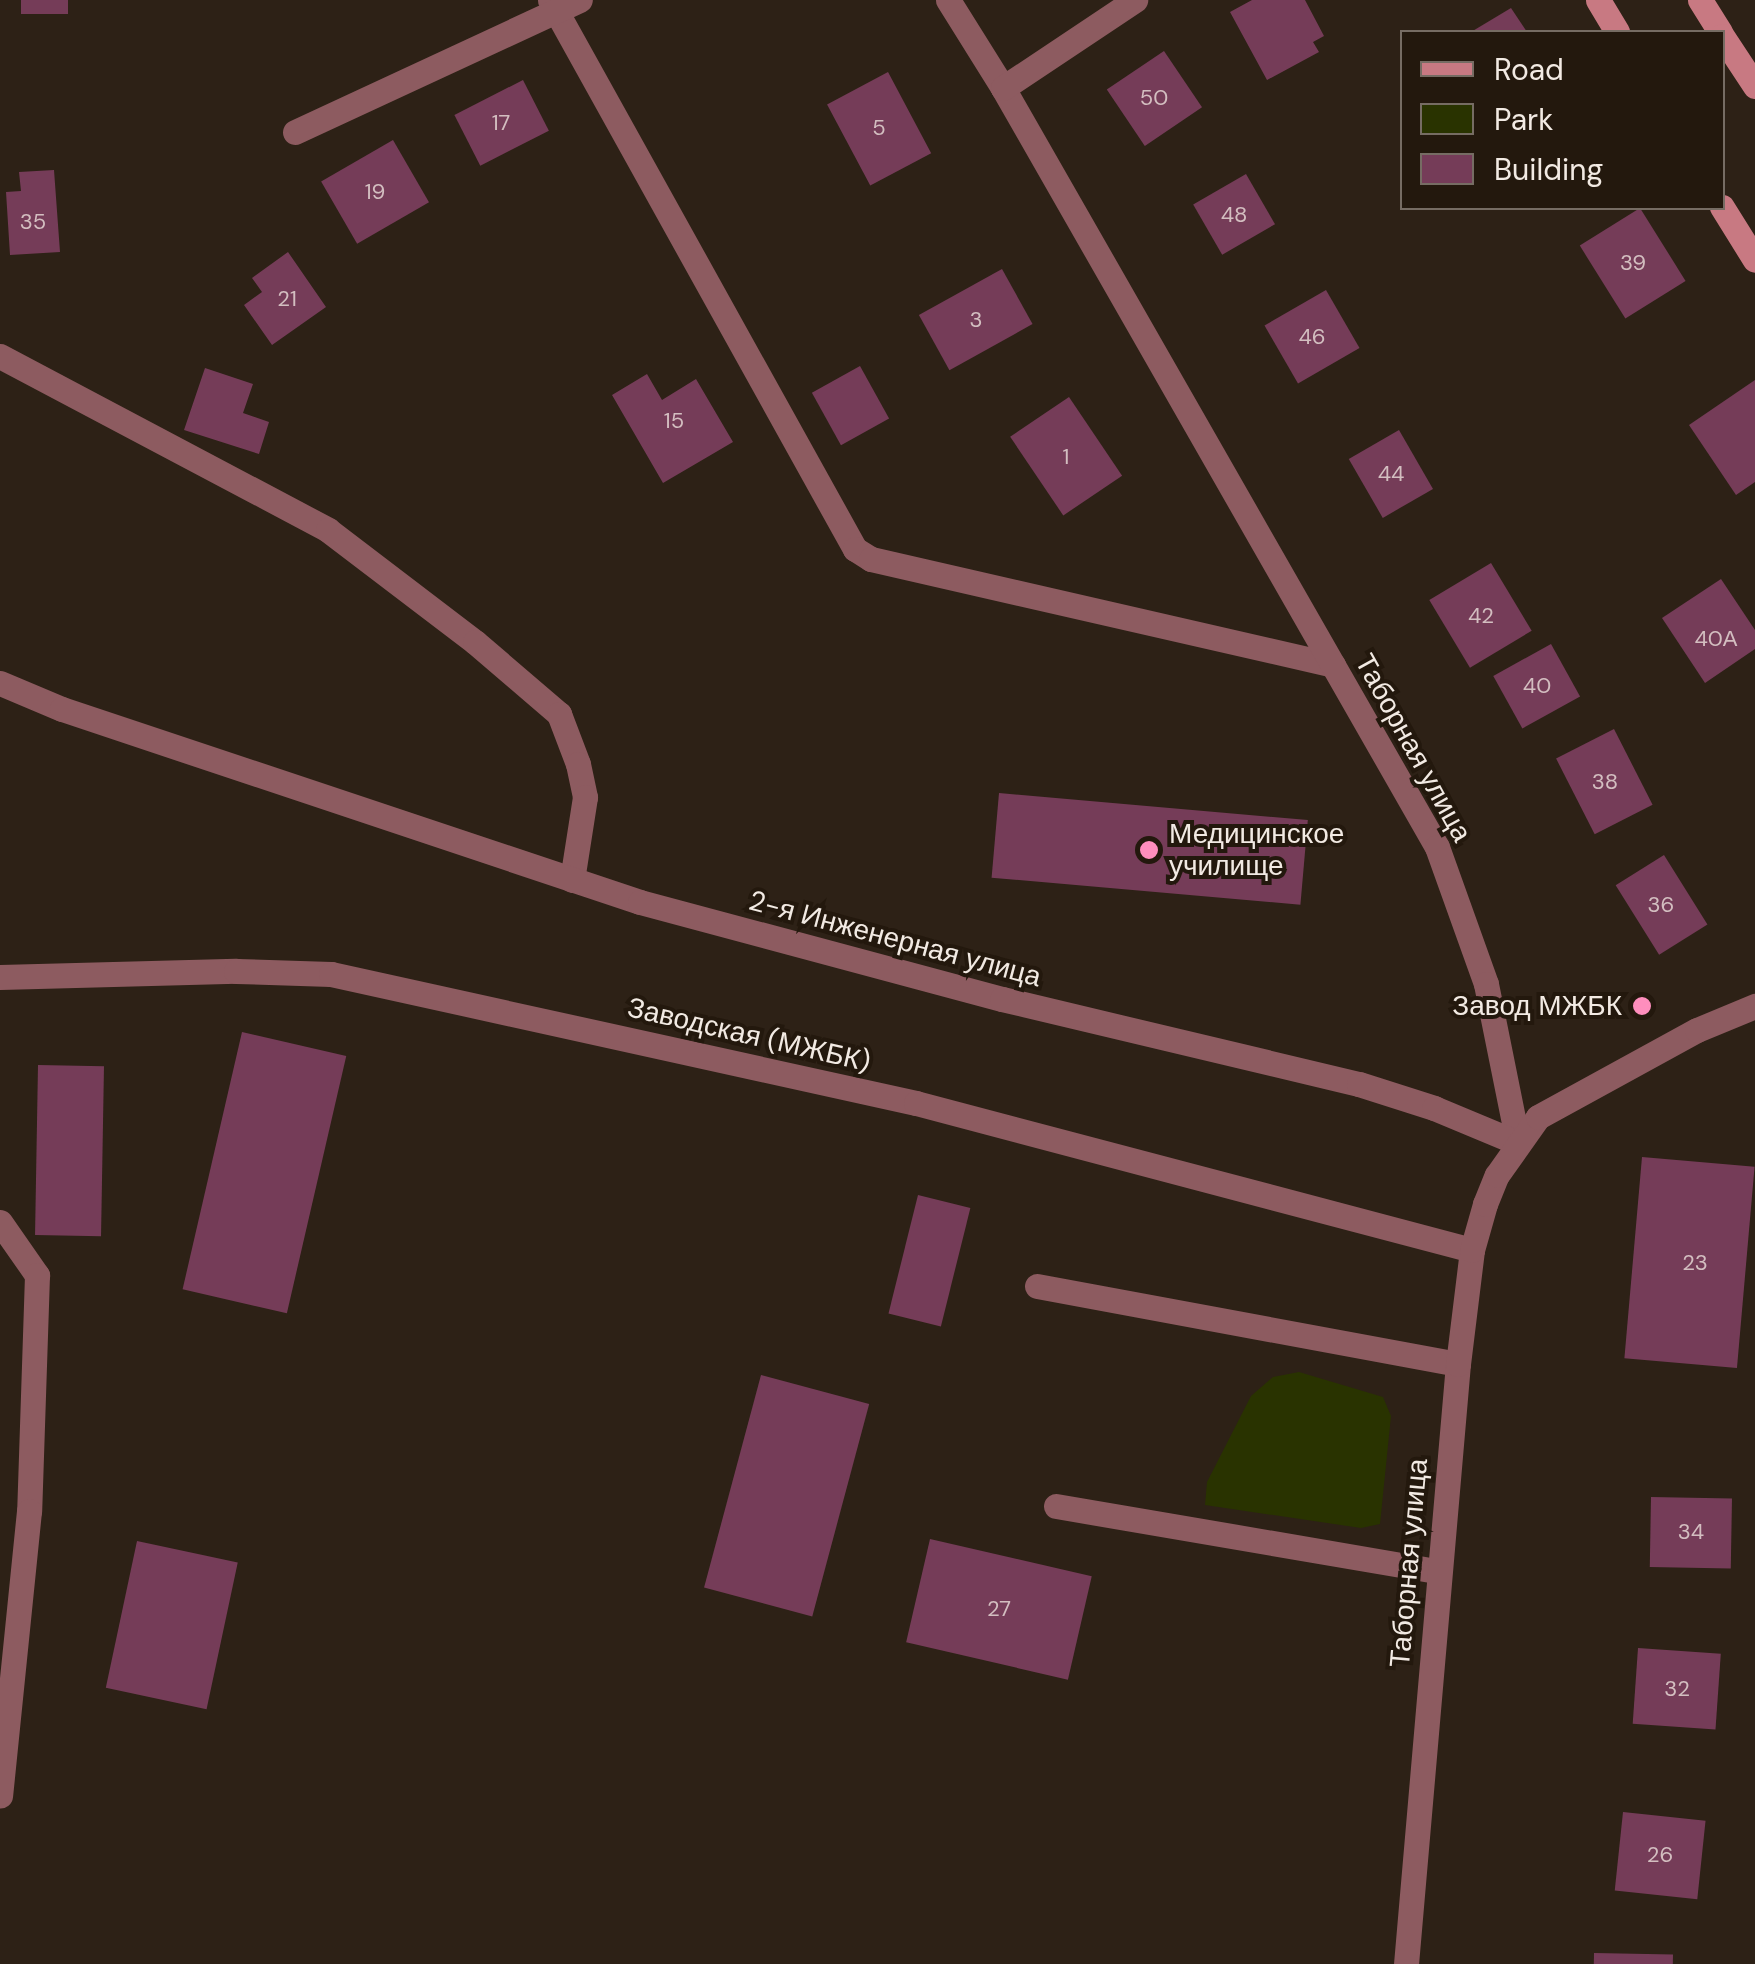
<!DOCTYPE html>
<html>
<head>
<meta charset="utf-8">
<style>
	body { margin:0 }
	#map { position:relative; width:1755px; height:1964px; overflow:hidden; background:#2d2116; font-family:"DM Sans",sans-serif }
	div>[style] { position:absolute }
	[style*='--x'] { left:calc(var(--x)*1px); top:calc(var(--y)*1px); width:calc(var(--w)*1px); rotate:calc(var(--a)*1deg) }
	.green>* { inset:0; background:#293300 }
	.building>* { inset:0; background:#753c58; transform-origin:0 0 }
	.service>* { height:25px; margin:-12.5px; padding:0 12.5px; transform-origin:12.5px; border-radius:12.5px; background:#8d5b60 }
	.minor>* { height:25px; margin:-12.5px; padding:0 12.5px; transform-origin:12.5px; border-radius:12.5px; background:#8d5b60 }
	.tertiary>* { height:25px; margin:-12.5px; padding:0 12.5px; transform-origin:12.5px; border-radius:12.5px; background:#8d5b60 }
	.secondary>* { height:25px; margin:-12.5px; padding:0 12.5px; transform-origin:12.5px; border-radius:12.5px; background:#c87982 }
	.dots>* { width:28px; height:28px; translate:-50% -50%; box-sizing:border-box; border:5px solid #23180d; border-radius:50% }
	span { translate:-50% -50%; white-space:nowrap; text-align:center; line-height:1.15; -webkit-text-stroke:8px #23180d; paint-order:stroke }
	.number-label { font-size:22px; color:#d3bec0 }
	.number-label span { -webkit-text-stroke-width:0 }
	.street-label { font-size:28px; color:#f2eae3 }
	.poi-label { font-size:28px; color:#f2eae3 }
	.left { translate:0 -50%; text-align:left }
	.right { translate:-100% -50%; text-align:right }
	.legend { position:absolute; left:1400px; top:30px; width:325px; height:180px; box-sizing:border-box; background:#23180d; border:2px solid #766c63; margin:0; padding:12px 18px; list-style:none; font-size:30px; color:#f2eae3 }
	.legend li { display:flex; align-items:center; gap:20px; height:50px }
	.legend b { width:50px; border:2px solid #766c63 }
</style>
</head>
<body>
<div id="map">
	<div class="green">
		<div style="clip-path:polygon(1299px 1372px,1383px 1397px,1391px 1416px,1380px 1524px,1361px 1528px,1205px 1505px,1207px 1482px,1251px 1396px,1273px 1377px)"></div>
	</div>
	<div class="building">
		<div style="left:21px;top:0;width:47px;height:14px"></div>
		<div style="clip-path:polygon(1252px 0,1305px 0,1324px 36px,1313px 42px,1319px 52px,1267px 80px,1230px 12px)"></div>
		<div style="clip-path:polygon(1511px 8px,1527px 32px,1471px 32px)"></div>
		<div style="left:1164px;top:51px;width:68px;height:69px;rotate:56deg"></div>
		<div style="left:888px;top:72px;width:92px;height:69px;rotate:62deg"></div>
		<div style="left:523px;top:80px;width:57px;height:77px;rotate:63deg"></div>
		<div style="left:393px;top:140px;width:72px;height:83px;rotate:60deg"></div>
		<div style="clip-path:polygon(54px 170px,60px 252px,10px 255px,6px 192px,21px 191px,19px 172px)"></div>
		<div style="left:1246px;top:174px;width:58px;height:61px;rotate:60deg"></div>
		<div style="left:1640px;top:208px;width:86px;height:71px;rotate:58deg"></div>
		<div style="clip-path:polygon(288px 252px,326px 307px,272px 345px,244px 305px,262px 292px,252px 278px)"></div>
		<div style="left:1002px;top:269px;width:63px;height:95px;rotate:61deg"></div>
		<div style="left:1326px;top:290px;width:67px;height:71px;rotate:60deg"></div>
		<div style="left:860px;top:366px;width:60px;height:55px;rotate:61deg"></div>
		<div style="clip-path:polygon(205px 368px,253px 384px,243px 413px,269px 422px,259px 454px,184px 430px)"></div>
		<div style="clip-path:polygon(647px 374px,662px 400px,696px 379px,733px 442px,663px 483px,612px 395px)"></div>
		<div style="clip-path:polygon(1755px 380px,1755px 482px,1736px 495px,1689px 425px)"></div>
		<div style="left:1069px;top:397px;width:95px;height:71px;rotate:56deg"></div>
		<div style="left:1399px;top:430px;width:68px;height:58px;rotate:60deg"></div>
		<div style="left:1491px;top:563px;width:79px;height:72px;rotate:59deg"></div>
		<div style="clip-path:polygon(1721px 579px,1755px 630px,1755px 649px,1705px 683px,1662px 618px)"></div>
		<div style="left:1551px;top:644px;width:60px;height:66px;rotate:61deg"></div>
		<div style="left:1614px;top:729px;width:85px;height:65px;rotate:63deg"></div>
		<div style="left:999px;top:793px;width:310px;height:85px;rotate:5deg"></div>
		<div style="left:1664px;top:855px;width:82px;height:57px;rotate:58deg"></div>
		<div style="left:242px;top:1032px;width:107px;height:264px;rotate:13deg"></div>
		<div style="left:38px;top:1065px;width:66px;height:170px;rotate:1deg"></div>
		<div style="left:1642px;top:1157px;width:113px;height:202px;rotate:5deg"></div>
		<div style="left:918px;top:1195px;width:54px;height:122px;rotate:14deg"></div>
		<div style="left:761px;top:1375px;width:112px;height:220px;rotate:15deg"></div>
		<div style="left:1651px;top:1497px;width:81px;height:70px;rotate:1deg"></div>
		<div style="left:930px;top:1539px;width:166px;height:106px;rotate:13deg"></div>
		<div style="left:137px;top:1541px;width:103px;height:150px;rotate:12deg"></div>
		<div style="left:1638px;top:1648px;width:83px;height:76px;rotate:4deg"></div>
		<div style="left:1623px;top:1812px;width:83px;height:79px;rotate:6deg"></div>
		<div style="left:1594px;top:1953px;width:79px;height:11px;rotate:1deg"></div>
	</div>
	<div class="service">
		<div style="--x:0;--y:356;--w:371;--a:27.9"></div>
		<div style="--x:328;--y:530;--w:185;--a:37.3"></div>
		<div style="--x:475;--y:642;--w:111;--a:40.6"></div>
		<div style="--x:559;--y:714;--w:53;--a:69.2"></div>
		<div style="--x:578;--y:764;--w:34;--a:78"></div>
		<div style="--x:585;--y:797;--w:84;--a:98.9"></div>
		<div style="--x:1037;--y:1286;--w:428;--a:10.5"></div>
		<div style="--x:1056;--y:1506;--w:387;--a:9.7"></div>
	</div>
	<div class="minor">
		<div style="--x:550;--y:0;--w:628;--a:60.95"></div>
		<div style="--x:855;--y:549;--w:19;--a:32"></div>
		<div style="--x:871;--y:559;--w:474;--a:12.9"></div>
		<div style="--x:948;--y:0;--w:104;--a:58"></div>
		<div style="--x:1003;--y:88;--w:874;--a:60.24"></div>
		<div style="--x:1437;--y:847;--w:145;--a:70.3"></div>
		<div style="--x:1486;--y:984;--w:162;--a:78.6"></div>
		<div style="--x:1003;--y:88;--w:159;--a:-33.7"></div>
		<div style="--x:295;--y:132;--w:314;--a:-24.9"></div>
		<div style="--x:0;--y:683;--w:67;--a:22.8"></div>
		<div style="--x:62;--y:709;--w:609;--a:18.46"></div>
		<div style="--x:640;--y:902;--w:375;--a:15"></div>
		<div style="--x:1002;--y:999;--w:367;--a:13.4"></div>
		<div style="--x:1359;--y:1084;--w:79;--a:17.7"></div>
		<div style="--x:1434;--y:1108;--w:91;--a:22.6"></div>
	</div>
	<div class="tertiary">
		<div style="--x:0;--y:977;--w:236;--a:-1.5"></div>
		<div style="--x:236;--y:971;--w:95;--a:1.8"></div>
		<div style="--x:331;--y:974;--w:599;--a:12.44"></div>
		<div style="--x:916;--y:1103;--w:575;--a:14.81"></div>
		<div style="--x:0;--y:1222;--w:65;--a:55.1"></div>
		<div style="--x:37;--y:1275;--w:236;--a:91.9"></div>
		<div style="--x:29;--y:1511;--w:286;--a:95.8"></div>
		<div style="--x:1406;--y:1964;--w:602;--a:-85.05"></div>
		<div style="--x:1458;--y:1364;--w:115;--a:-83"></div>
		<div style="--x:1472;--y:1250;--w:48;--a:-74.2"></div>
		<div style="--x:1485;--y:1204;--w:31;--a:-68"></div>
		<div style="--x:1497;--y:1175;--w:71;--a:-54.7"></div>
		<div style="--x:1538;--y:1117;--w:181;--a:-28.7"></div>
		<div style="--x:1697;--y:1030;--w:63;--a:-22.5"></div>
	</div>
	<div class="secondary">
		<div style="--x:1598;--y:0;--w:37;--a:59"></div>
		<div style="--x:1700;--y:0;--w:38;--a:58"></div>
		<div style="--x:1722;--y:36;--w:60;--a:56.6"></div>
		<div style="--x:1722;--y:207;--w:62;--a:58.1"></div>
	</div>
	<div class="dots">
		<div style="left:1149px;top:850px;background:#fe8ebd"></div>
		<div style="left:1642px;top:1006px;background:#fe8ebd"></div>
	</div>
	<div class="number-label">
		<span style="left:1154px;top:98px">50</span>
		<span style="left:501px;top:123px">17</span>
		<span style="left:879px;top:128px">5</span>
		<span style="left:375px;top:192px">19</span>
		<span style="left:1234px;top:215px">48</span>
		<span style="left:33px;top:222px">35</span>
		<span style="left:1633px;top:263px">39</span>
		<span style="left:287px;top:299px">21</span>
		<span style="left:976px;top:320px">3</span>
		<span style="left:1312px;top:337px">46</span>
		<span style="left:674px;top:421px">15</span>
		<span style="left:1066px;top:457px">1</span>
		<span style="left:1391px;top:474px">44</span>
		<span style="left:1481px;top:616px">42</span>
		<span style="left:1716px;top:639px">40А</span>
		<span style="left:1537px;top:686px">40</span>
		<span style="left:1605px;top:782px">38</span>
		<span style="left:1661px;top:905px">36</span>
		<span style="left:1695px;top:1263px">23</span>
		<span style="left:1691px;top:1532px">34</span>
		<span style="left:999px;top:1609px">27</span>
		<span style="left:1677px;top:1689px">32</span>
		<span style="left:1660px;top:1855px">26</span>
	</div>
	<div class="street-label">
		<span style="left:1413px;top:748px;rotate:61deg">Таборная улица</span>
		<span style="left:895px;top:939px;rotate:15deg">2-я Инженерная улица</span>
		<span style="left:749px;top:1035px;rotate:13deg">Заводская (МЖБК)</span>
		<span style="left:1409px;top:1563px;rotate:-85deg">Таборная улица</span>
	</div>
	<div class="poi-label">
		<span class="left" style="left:1169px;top:850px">Медицинское<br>училище</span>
		<span class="right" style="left:1622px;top:1006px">Завод МЖБК</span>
	</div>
	<ul class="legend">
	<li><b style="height:12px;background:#c87982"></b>Road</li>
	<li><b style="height:28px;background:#293300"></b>Park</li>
	<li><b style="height:28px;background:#753c58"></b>Building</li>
	</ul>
</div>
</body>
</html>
